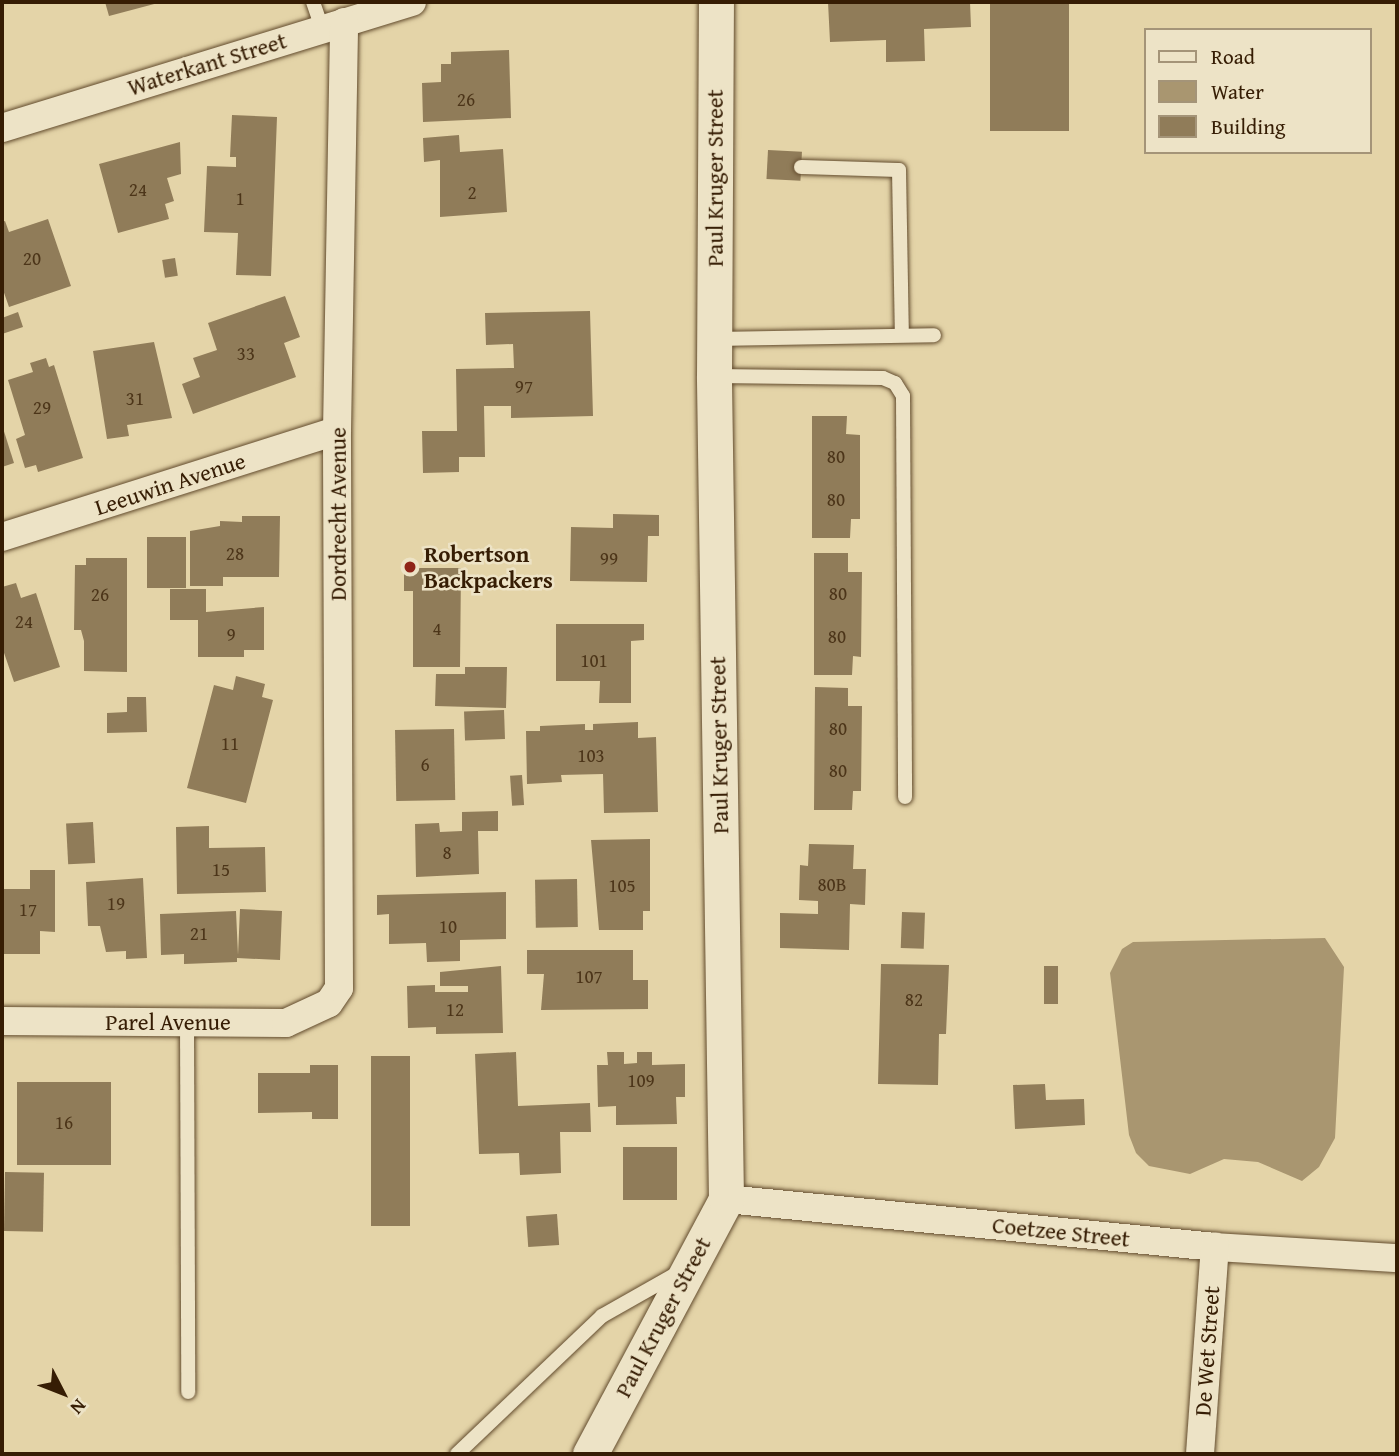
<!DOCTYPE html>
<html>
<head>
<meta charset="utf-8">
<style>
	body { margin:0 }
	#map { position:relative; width:1399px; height:1456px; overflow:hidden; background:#e4d4a8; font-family:"Gentium Book Plus",serif }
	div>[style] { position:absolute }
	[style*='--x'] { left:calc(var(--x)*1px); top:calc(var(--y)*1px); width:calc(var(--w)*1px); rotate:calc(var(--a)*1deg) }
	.water>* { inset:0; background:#a99670 }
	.building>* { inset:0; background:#907c59; transform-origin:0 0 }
	.roads { filter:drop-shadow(0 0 2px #624b2d) drop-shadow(0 0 2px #624b2d) }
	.service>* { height:14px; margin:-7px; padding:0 7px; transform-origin:7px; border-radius:7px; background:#ede3c6 }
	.minor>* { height:28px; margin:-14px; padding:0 14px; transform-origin:14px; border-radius:14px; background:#ede3c6 }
	.tertiary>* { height:35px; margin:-17.5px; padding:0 17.5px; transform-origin:17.5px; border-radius:17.5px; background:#ede3c6 }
	.dots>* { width:19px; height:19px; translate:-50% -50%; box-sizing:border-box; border:4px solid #ede3c6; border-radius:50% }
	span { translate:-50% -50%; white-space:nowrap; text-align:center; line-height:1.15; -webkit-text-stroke:5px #ede3c6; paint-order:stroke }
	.number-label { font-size:19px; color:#4c3519 }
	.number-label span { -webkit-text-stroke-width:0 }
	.street-label { font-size:23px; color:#361d04 }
	.poi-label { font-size:23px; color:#361d04; font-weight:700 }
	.left { translate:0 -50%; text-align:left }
	.frame { position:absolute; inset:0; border:4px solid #361d04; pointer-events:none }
	.legend { position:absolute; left:1144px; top:28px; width:228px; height:126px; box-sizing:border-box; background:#ede3c6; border:2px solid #a49478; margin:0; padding:9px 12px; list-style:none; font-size:21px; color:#361d04 }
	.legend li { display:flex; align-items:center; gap:14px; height:35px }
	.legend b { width:35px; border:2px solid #a49478 }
	.north { position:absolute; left:28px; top:1358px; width:70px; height:70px; -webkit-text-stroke:5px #ede3c6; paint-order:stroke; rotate:132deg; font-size:19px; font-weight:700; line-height:28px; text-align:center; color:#361d04 }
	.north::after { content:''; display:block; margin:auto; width:24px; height:32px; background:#361d04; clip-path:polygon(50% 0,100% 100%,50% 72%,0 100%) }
</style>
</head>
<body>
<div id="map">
	<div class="water">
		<div style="clip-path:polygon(1325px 938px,1344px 967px,1335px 1138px,1319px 1167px,1302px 1181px,1258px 1162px,1224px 1159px,1190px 1174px,1149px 1166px,1136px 1153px,1129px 1135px,1110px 973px,1122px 949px,1133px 942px)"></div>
	</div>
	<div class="building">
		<div style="clip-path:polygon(105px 2px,158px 2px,158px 3px,109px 16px)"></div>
		<div style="clip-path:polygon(828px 2px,970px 2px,971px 27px,924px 29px,925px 61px,886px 62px,886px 40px,830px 42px)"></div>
		<div style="left:990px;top:2px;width:79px;height:129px"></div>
		<div style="clip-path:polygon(509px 50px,511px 118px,423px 122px,422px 83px,441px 82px,441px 64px,451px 64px,451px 52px)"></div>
		<div style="clip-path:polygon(232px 115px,277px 117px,271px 276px,236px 275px,238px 233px,204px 232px,207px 166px,236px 167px,236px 157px,230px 157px)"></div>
		<div style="clip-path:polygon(459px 135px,460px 152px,503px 149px,507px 212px,440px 217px,440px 160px,424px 162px,423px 138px)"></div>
		<div style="clip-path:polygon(180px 142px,181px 174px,167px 178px,174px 201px,165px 204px,169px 219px,118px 233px,99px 164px)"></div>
		<div style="left:768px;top:150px;width:34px;height:29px;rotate:3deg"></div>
		<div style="clip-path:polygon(48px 219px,71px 286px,9px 307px,2px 287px,2px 222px,5px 221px,9px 232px)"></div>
		<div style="left:175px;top:258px;width:18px;height:13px;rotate:81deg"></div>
		<div style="clip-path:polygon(285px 296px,300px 337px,284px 343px,296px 377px,193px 414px,182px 384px,200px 377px,193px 358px,217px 350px,208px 323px)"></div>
		<div style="clip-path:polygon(590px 311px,593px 416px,511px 418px,511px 406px,484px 406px,485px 457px,459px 457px,459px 472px,423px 473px,422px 431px,457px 431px,456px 369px,514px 368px,513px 344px,486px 345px,485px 313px)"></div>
		<div style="clip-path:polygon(18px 312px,23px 327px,2px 334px,2px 318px)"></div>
		<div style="clip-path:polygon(154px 342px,172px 418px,127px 425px,129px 436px,107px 439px,93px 351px)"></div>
		<div style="clip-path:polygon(46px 358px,49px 367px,54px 365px,83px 458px,38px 472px,36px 465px,25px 468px,16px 439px,25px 435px,8px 380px,33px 372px,30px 363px)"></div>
		<div style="clip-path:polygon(812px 416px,847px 416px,846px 434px,860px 435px,860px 519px,851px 519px,850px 538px,812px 538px)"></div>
		<div style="clip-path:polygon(2px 425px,14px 463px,2px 467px)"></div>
		<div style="clip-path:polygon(613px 514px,659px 515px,659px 536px,648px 536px,647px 582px,570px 581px,571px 527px,613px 528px)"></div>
		<div style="clip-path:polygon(242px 516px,280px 516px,279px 577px,223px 577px,223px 586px,190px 586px,190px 531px,220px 526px,220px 521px,242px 522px)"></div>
		<div style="left:147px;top:537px;width:39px;height:51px"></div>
		<div style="clip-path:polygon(814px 553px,848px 553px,848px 572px,862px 572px,861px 657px,853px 656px,852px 675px,814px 675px)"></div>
		<div style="clip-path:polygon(86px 558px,127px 558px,127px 672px,84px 671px,84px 641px,81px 630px,74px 630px,75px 565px,86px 565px)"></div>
		<div style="clip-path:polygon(404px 568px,461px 568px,460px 667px,413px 667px,413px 591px,404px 591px)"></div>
		<div style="clip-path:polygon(16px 583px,21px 598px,36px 593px,60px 667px,14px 682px,2px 647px,2px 587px)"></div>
		<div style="clip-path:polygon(170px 589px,206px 589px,206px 612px,264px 607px,264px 650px,244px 650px,244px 657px,198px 657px,198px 620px,170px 620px)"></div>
		<div style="clip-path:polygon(556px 624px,644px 624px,644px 640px,631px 641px,631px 703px,599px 703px,600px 681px,556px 681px)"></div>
		<div style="clip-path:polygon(465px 667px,507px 667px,506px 708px,435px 706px,436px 674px,465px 674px)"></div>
		<div style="clip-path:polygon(236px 676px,265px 684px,262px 697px,273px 700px,246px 803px,187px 788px,214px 685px,233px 690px)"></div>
		<div style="clip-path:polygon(815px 687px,848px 688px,848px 706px,862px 706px,861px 791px,853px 791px,852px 810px,814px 810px)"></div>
		<div style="clip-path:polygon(127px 697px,146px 697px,147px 732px,107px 733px,107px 713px,127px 712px)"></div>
		<div style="left:504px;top:710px;width:29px;height:40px;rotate:88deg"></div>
		<div style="clip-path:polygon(638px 722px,638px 738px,656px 737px,658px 812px,604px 813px,603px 774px,561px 775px,562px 782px,527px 784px,526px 731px,540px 731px,540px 726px,585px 724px,585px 730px,593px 730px,593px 724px)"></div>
		<div style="left:454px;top:729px;width:71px;height:59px;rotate:89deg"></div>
		<div style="left:522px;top:775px;width:30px;height:12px;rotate:86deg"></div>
		<div style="clip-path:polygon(498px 811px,498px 831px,478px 831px,479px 874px,416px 877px,415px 824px,439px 823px,440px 832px,462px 831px,462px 812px)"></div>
		<div style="left:93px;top:822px;width:41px;height:27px;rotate:87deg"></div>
		<div style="clip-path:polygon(209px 826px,209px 848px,265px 847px,266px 892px,177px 894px,176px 827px)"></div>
		<div style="clip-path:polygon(650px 839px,650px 911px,643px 911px,643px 930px,599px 930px,591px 840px)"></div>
		<div style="clip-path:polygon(809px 844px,854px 845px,853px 869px,866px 869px,865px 905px,850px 904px,849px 950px,780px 948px,780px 913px,818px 914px,818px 901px,799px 900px,800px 865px,808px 866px)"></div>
		<div style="clip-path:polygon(30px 870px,55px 870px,55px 932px,40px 931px,40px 954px,2px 954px,2px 889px,30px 889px)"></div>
		<div style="clip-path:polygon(143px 878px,147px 958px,126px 959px,126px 951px,106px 952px,100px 926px,88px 926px,86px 882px)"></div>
		<div style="left:577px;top:879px;width:48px;height:42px;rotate:89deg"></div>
		<div style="clip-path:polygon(506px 892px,506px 939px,460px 940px,460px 961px,427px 962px,426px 943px,389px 944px,389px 914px,377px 915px,377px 895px)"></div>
		<div style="clip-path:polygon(240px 909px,282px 911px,280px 960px,237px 958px,237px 962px,184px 964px,184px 954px,161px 955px,160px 914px,236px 911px,238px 955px)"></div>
		<div style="left:902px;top:912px;width:23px;height:36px;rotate:2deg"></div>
		<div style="clip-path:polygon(527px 950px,633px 950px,633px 980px,648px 980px,648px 1009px,541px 1010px,544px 974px,527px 974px)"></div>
		<div style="clip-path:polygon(881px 964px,949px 965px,946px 1034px,939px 1034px,938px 1085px,878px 1084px)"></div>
		<div style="clip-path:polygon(501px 966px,503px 1033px,436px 1034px,436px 1027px,408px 1028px,407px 986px,435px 985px,435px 992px,468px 992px,468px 986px,440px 986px,440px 972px)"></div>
		<div style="left:1044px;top:966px;width:14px;height:38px"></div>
		<div style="clip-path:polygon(516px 1052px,518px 1106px,590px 1103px,591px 1132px,560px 1132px,561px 1173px,520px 1175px,519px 1153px,479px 1154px,475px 1054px)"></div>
		<div style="clip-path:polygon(607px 1052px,624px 1052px,624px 1064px,637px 1063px,637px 1052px,652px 1052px,652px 1065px,685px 1064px,685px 1097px,676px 1097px,677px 1124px,616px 1125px,616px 1106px,598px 1107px,597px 1065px,608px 1065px)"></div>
		<div style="left:371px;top:1056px;width:39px;height:170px"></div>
		<div style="clip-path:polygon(310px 1065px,338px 1065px,338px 1119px,312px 1119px,312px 1112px,258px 1113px,258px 1073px,310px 1073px)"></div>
		<div style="left:17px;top:1082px;width:94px;height:83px"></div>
		<div style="clip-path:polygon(1045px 1084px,1046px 1100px,1084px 1099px,1085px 1125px,1015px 1129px,1013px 1085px)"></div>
		<div style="left:623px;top:1147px;width:54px;height:53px"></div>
		<div style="left:5px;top:1172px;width:39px;height:59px;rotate:1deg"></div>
		<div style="left:557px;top:1214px;width:31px;height:31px;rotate:86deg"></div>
	</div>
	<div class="roads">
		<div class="service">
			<div style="--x:313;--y:2;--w:28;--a:71"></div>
			<div style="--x:801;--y:167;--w:98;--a:1.8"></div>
			<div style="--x:899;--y:170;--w:165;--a:89"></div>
			<div style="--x:715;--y:339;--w:219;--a:-1"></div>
			<div style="--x:715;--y:376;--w:168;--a:0.7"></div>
			<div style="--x:883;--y:378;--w:13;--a:23"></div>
			<div style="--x:895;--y:383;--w:15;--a:58"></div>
			<div style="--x:903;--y:396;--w:401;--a:89.7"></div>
			<div style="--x:187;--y:1021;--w:371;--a:89.8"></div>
			<div style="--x:457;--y:1454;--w:200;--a:-43.6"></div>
			<div style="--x:602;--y:1316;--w:85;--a:-29.6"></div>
		</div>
		<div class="minor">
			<div style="--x:2;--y:128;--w:429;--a:-17.1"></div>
			<div style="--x:2;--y:537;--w:351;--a:-17.6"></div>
			<div style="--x:2;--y:1021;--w:284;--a:0.4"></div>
			<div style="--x:286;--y:1023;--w:47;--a:-24.9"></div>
			<div style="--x:329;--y:1003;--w:18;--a:-56"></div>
			<div style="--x:339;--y:988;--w:557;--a:-90.21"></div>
			<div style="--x:337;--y:431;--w:409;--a:-89"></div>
			<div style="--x:726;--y:1199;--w:491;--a:5.6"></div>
			<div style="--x:1215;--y:1247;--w:182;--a:3.5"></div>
			<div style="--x:1200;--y:1454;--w:208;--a:-85.9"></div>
		</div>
		<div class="tertiary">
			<div style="--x:590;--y:1454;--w:289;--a:-61.9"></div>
			<div style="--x:726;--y:1199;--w:823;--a:-90.84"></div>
			<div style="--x:714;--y:376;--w:374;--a:-89.7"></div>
		</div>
	</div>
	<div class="dots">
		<div style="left:410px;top:567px;background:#8f2418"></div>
	</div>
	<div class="number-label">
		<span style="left:466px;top:100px">26</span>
		<span style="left:138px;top:190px">24</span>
		<span style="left:472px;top:193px">2</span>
		<span style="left:240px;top:199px">1</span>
		<span style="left:32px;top:259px">20</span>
		<span style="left:246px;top:354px">33</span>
		<span style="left:524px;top:387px">97</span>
		<span style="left:135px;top:399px">31</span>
		<span style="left:42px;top:408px">29</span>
		<span style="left:836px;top:457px">80</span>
		<span style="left:836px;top:500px">80</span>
		<span style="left:235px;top:554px">28</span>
		<span style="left:609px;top:559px">99</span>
		<span style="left:838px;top:594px">80</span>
		<span style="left:100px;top:595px">26</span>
		<span style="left:24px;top:622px">24</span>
		<span style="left:437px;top:629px">4</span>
		<span style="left:231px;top:635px">9</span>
		<span style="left:837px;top:637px">80</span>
		<span style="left:594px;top:661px">101</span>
		<span style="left:838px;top:729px">80</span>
		<span style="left:230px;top:744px">11</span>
		<span style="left:591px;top:756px">103</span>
		<span style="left:425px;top:765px">6</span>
		<span style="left:838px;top:771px">80</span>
		<span style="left:447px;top:853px">8</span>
		<span style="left:221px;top:870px">15</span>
		<span style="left:832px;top:885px">80B</span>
		<span style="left:622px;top:886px">105</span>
		<span style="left:116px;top:904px">19</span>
		<span style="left:28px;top:910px">17</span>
		<span style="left:448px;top:927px">10</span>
		<span style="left:199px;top:934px">21</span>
		<span style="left:589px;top:977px">107</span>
		<span style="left:914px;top:1000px">82</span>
		<span style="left:455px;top:1010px">12</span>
		<span style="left:641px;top:1081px">109</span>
		<span style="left:64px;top:1123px">16</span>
	</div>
	<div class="street-label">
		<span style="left:207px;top:64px;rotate:-17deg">Waterkant Street</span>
		<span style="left:715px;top:178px;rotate:-90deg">Paul Kruger Street</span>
		<span style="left:170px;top:484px;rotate:-18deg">Leeuwin Avenue</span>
		<span style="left:338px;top:514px;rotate:-90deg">Dordrecht Avenue</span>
		<span style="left:719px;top:745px;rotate:-91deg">Paul Kruger Street</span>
		<span style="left:168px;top:1022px">Parel Avenue</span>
		<span style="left:1061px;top:1232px;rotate:6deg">Coetzee Street</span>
		<span style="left:663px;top:1317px;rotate:-62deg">Paul Kruger Street</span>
		<span style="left:1207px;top:1351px;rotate:-86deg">De Wet Street</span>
	</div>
	<div class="poi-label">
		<span class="left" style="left:424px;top:567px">Robertson<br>Backpackers</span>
	</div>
	<div class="frame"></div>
	<ul class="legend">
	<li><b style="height:9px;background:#ede3c6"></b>Road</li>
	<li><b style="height:19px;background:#a99670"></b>Water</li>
	<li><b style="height:19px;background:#907c59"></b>Building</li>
	</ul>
	<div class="north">N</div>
</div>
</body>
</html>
